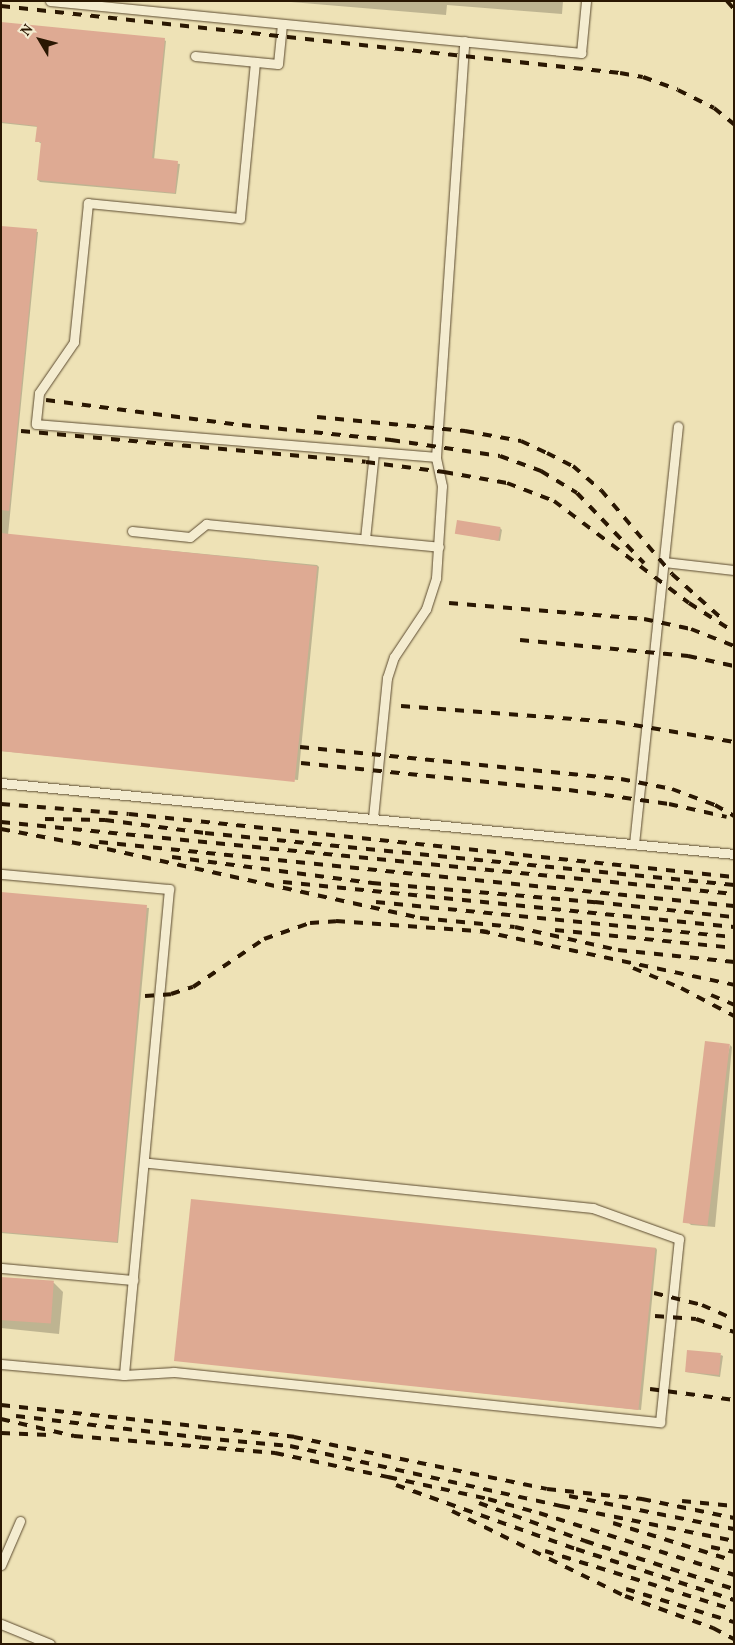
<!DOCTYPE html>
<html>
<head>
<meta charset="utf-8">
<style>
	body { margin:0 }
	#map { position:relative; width:735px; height:1645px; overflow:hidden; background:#eee2b6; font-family:Vollkorn,serif }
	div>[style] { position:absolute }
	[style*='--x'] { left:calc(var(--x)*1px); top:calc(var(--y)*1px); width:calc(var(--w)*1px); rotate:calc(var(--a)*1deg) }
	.shadow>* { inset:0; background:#0003 }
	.building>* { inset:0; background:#deaa93; transform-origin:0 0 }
	.roads { filter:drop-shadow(0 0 1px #5b4a2f) drop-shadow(0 0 1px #5b4a2f) }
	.lane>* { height:9px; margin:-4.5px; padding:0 4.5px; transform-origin:4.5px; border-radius:4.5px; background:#f4ecd0 }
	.rail>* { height:4px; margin-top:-2px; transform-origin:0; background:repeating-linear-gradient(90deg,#2a1702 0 9px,transparent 0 18px) }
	span { translate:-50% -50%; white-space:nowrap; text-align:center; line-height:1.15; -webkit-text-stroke:4px #f4ecd0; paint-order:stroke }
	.frame { position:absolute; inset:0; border:2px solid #2a1702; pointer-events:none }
	.north { position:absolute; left:15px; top:15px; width:50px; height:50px; -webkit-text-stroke:4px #f4ecd0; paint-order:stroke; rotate:307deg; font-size:14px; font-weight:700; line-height:20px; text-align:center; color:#2a1702 }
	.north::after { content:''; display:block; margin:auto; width:18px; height:22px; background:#2a1702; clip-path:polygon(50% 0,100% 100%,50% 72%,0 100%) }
</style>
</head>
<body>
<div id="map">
	<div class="shadow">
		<div style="clip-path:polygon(279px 1px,563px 1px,562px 14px,447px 5px,446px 15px)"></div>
		<div style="clip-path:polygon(1px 23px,164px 40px,166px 41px,154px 160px,180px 164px,176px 194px,40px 182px,38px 180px,42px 144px,37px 141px,38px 127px,1px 123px)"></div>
		<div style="clip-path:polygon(1px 227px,38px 232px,8px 535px,317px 565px,319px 567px,298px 780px,1px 751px)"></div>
		<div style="clip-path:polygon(500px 528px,502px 530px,500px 541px,456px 533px)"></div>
		<div style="clip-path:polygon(1px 893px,149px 908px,118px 1243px,1px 1233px)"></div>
		<div style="clip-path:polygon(730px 1045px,732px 1047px,715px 1227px,691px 1225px,689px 1223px)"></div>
		<div style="clip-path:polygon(656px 1248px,657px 1250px,641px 1410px,176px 1360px)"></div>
		<div style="clip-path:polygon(1px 1278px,54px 1283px,63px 1292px,59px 1334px,1px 1328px)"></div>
		<div style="clip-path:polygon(721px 1355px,723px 1356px,720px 1377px,686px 1372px)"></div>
	</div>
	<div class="building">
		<div style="clip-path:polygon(1px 22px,165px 38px,152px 158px,178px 161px,175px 193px,37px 180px,41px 142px,35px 142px,37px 126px,1px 122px)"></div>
		<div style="clip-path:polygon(1px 226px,37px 229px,9px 511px,1px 510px)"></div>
		<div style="left:457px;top:520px;width:44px;height:14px;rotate:9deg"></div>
		<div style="left:1px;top:533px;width:318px;height:217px;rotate:6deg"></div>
		<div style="clip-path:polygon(1px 892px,147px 905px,117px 1242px,1px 1232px)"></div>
		<div style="left:705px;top:1041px;width:25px;height:183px;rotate:7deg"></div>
		<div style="left:191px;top:1199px;width:467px;height:163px;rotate:6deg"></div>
		<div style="left:1px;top:1277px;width:53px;height:43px;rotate:4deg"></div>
		<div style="left:687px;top:1350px;width:34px;height:22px;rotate:5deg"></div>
	</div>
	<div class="roads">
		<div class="lane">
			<div style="--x:50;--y:1;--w:534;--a:5.59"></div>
			<div style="--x:581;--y:53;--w:52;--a:-84.5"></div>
			<div style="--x:195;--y:56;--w:83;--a:5.5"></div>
			<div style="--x:278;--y:64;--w:40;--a:-84.3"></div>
			<div style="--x:255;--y:62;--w:157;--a:95.5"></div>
			<div style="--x:240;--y:218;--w:153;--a:-174.4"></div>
			<div style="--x:88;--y:203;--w:140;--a:95.8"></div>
			<div style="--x:74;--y:342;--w:62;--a:124.5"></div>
			<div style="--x:39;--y:393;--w:31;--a:96"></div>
			<div style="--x:36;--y:424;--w:401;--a:4.7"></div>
			<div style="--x:132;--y:531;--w:58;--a:5.9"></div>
			<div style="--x:190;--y:537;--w:21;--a:-39"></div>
			<div style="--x:206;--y:524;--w:234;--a:5.6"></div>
			<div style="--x:365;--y:539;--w:87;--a:-84.1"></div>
			<div style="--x:664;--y:562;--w:70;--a:6.5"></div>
			<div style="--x:1;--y:783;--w:736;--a:5.53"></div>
			<div style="--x:373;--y:818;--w:141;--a:-84.3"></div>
			<div style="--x:387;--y:678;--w:22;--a:-72"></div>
			<div style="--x:394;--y:657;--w:58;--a:-56.3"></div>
			<div style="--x:426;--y:609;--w:33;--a:-72"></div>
			<div style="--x:436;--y:578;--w:92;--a:-86.3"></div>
			<div style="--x:442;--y:486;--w:30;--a:-102"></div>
			<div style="--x:436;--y:457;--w:417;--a:-86.1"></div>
			<div style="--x:634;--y:844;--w:420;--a:-84"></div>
			<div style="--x:1;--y:874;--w:169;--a:5.1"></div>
			<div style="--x:169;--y:889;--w:488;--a:95.3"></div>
			<div style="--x:1;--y:1268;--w:133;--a:5.2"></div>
			<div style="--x:1;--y:1364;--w:123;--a:5.1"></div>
			<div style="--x:124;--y:1375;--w:50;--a:-3.4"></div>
			<div style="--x:174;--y:1372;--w:489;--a:5.9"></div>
			<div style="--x:660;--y:1422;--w:184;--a:-84.1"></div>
			<div style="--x:679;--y:1239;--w:91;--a:-160.2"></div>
			<div style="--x:593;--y:1208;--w:451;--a:-174.2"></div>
			<div style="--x:1;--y:1565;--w:48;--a:-66.6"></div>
			<div style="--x:1;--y:1624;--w:53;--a:22.2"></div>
		</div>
	</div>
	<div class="rail">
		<div style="--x:727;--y:1;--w:11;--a:49"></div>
		<div style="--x:1;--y:6;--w:623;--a:6.18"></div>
		<div style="--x:620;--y:73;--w:23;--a:10"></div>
		<div style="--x:643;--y:77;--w:37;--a:20"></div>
		<div style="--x:678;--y:90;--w:40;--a:26.6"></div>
		<div style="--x:714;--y:108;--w:26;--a:39"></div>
		<div style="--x:46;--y:400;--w:198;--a:7.3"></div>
		<div style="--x:242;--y:425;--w:150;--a:5.7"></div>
		<div style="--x:391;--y:440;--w:110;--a:8.4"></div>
		<div style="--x:500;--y:456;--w:44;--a:20.1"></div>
		<div style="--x:541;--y:471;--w:42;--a:31.4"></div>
		<div style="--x:577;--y:493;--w:97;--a:46.3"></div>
		<div style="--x:317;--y:417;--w:149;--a:5.4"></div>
		<div style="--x:465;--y:431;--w:57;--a:10.1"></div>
		<div style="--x:521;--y:441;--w:29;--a:25"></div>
		<div style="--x:547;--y:453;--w:29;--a:27"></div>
		<div style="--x:573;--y:466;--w:37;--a:41"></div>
		<div style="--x:601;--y:490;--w:110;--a:49.8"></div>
		<div style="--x:672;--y:574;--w:66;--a:41.9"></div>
		<div style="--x:21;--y:431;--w:346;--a:5.1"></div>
		<div style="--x:366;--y:462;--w:79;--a:7.3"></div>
		<div style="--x:444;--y:472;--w:64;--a:9.9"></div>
		<div style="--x:507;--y:483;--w:50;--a:21"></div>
		<div style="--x:554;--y:501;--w:169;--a:37.1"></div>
		<div style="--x:689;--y:603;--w:54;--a:32.8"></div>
		<div style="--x:449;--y:603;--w:196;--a:4.7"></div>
		<div style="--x:644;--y:619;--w:48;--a:12"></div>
		<div style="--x:691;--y:629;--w:46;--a:21.6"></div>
		<div style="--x:520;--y:640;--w:169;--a:5.4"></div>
		<div style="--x:688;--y:656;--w:47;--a:12.3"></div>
		<div style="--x:401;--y:706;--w:216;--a:4.3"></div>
		<div style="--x:616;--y:722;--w:120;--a:9.6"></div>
		<div style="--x:300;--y:747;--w:323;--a:5.7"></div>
		<div style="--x:621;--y:779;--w:52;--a:11.1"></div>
		<div style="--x:672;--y:789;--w:46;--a:20.4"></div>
		<div style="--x:715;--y:805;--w:22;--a:30"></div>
		<div style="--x:301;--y:763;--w:269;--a:5.8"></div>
		<div style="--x:569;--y:790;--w:101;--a:8"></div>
		<div style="--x:669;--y:804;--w:59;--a:12.6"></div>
		<div style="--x:1;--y:804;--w:128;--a:4.5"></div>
		<div style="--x:129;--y:814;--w:608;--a:5.94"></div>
		<div style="--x:45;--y:819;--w:60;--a:1"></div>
		<div style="--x:105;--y:820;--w:101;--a:7.4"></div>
		<div style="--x:205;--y:833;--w:532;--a:5.61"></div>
		<div style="--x:1;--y:822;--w:737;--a:5.61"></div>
		<div style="--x:1;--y:829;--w:108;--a:10.7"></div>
		<div style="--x:107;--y:849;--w:321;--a:12.4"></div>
		<div style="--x:420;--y:918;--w:95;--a:5.4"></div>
		<div style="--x:515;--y:927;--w:106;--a:12.6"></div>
		<div style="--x:618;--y:950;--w:117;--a:5.9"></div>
		<div style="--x:99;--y:842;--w:638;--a:5.76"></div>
		<div style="--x:172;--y:857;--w:202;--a:7.4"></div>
		<div style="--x:372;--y:883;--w:224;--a:4.9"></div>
		<div style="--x:595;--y:902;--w:140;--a:6.2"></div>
		<div style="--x:283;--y:882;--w:453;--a:5.7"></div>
		<div style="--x:376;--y:902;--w:360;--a:5.6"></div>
		<div style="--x:555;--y:930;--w:180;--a:5.7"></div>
		<div style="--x:481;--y:931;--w:259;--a:12"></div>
		<div style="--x:633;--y:968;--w:52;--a:22.6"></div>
		<div style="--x:681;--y:988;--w:60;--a:27.8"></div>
		<div style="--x:711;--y:995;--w:25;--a:23"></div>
		<div style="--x:145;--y:996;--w:26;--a:-4"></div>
		<div style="--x:171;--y:994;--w:23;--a:-18"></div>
		<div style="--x:193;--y:987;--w:86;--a:-34.1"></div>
		<div style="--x:264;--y:939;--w:49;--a:-19.2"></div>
		<div style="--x:310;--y:923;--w:26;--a:-4"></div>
		<div style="--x:336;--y:921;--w:152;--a:4.1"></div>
		<div style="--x:654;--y:1293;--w:49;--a:14"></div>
		<div style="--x:702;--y:1305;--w:35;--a:24"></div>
		<div style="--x:655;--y:1316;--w:41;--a:4.2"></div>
		<div style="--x:696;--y:1319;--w:40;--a:18.9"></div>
		<div style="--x:650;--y:1389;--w:85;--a:7.5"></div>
		<div style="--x:1;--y:1405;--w:295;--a:6.2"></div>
		<div style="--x:294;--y:1437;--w:258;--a:11.6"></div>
		<div style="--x:547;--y:1489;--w:96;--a:6"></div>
		<div style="--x:642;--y:1499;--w:94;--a:11.7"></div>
		<div style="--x:16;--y:1416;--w:187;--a:6.7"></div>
		<div style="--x:202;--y:1438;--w:88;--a:5.2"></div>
		<div style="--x:290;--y:1446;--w:278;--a:12.5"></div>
		<div style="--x:561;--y:1506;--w:177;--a:11.4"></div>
		<div style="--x:1;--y:1419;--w:75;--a:13.1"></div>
		<div style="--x:74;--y:1436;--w:202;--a:4.8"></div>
		<div style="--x:275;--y:1453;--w:116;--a:12"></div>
		<div style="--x:388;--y:1477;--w:102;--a:12.4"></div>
		<div style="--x:488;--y:1499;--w:53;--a:15.4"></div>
		<div style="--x:539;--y:1513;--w:205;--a:17.6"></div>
		<div style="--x:1;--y:1433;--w:48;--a:2.4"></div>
		<div style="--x:396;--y:1485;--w:191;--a:19.6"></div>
		<div style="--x:576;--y:1549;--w:166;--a:17.9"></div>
		<div style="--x:569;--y:1496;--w:168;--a:11.3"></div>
		<div style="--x:682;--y:1501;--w:52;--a:5.5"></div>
		<div style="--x:479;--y:1503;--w:113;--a:19.7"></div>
		<div style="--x:585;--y:1541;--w:157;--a:17.9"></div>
		<div style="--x:452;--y:1511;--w:193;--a:26.2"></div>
		<div style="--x:625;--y:1596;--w:94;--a:20"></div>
		<div style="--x:713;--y:1628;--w:24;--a:28"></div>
		<div style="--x:613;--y:1523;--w:127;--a:17.4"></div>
		<div style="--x:711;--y:1547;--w:24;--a:12"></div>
		<div style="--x:545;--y:1551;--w:198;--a:17.3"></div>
		<div style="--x:626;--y:1589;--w:113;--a:17"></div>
	</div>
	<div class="frame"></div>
	<div class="north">N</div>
</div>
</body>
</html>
